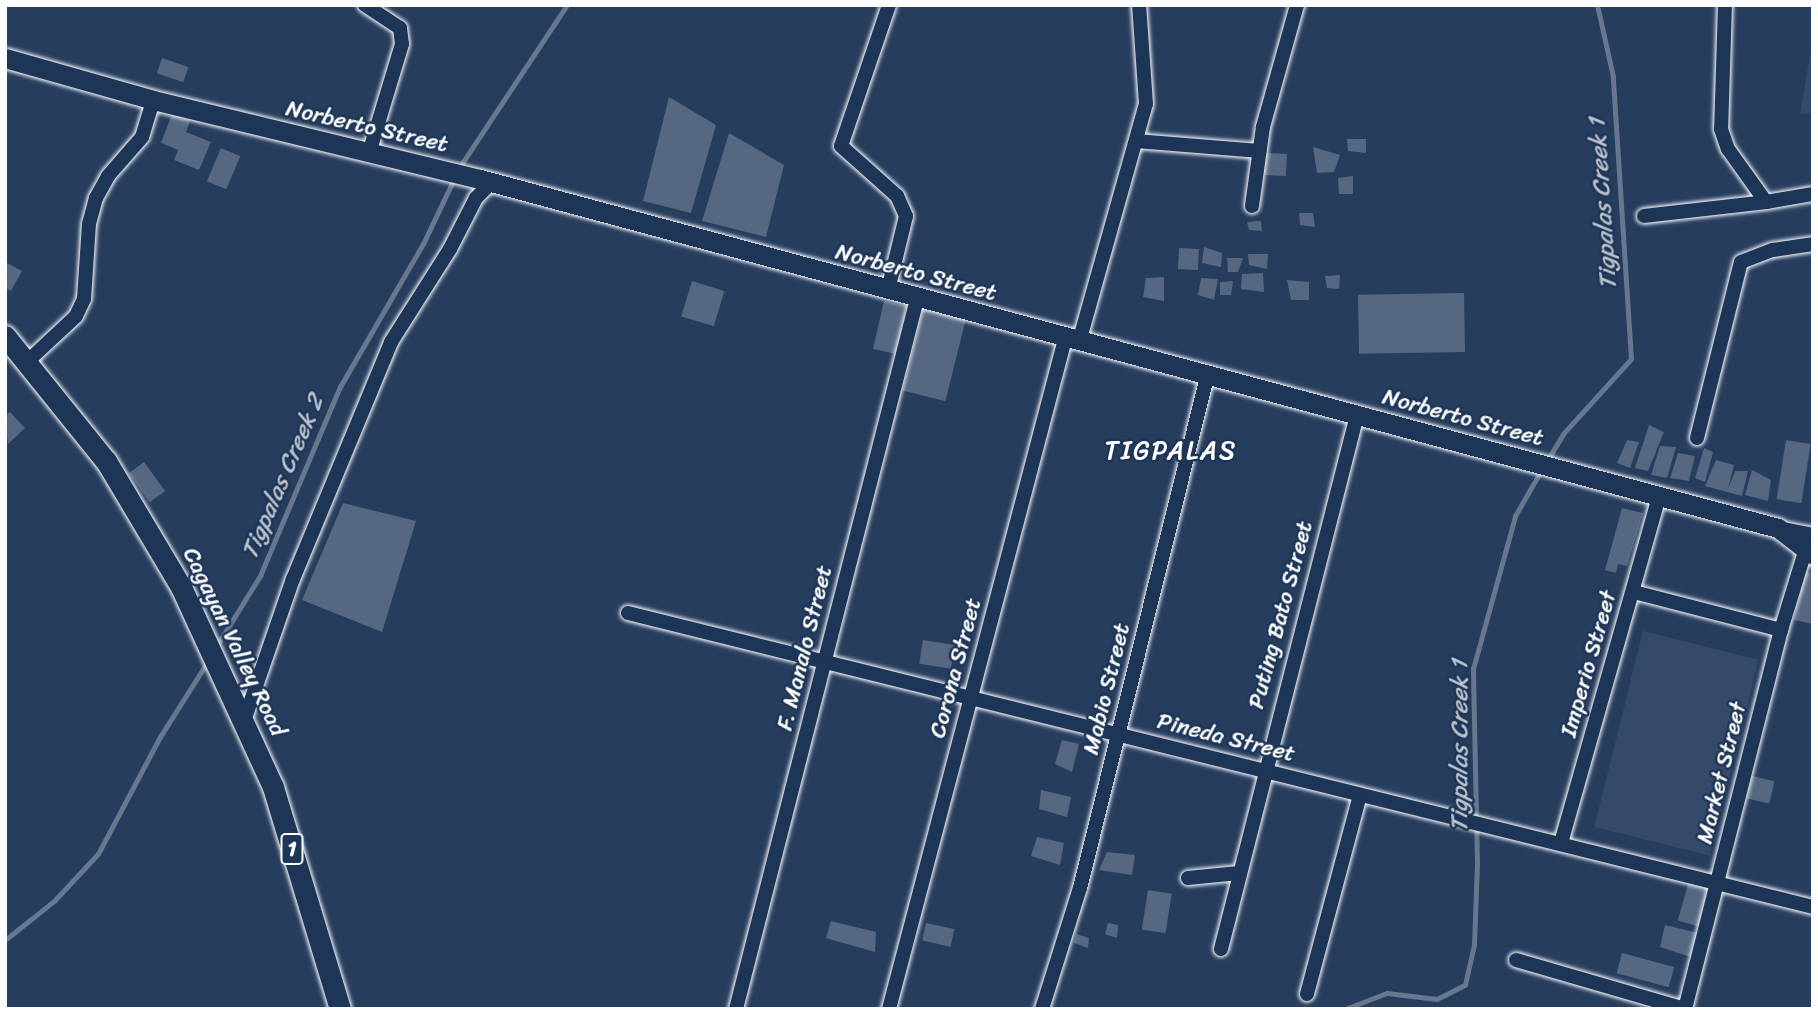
<!DOCTYPE html>
<html>
<head>
<meta charset="utf-8">
<style>
	body { margin:0 }
	#map { position:relative; width:1818px; height:1014px; overflow:hidden; background:#263d5e; font-family:Sriracha,sans-serif }
	div>[style] { position:absolute }
	[style*='--x'] { left:calc(var(--x)*1px); top:calc(var(--y)*1px); width:calc(var(--w)*1px); rotate:calc(var(--a)*1deg) }
	.built>* { inset:0; background:#344a68; transform-origin:0 0 }
	.stream>* { height:4.5px; margin:-2.25px; padding:0 2.25px; transform-origin:2.25px; border-radius:2.25px; background:#67788e }
	.building>* { inset:0; background:#556781; transform-origin:0 0 }
	.roads { filter:drop-shadow(0 0 2px #fff) drop-shadow(0 0 2px #fff) }
	.minor>* { height:14px; margin:-7px; padding:0 7px; transform-origin:7px; border-radius:7px; background:#1d3557 }
	.major>* { height:19px; margin:-9.5px; padding:0 9.5px; transform-origin:9.5px; border-radius:9.5px; background:#1d3557 }
	.highway>* { height:21px; margin:-10.5px; padding:0 10.5px; transform-origin:10.5px; border-radius:10.5px; background:#1d3557 }
	span { translate:-50% -50%; white-space:nowrap; text-align:center; line-height:1.15; -webkit-text-stroke:5px #1d3557; paint-order:stroke }
	.shield-label span { padding:2px 5px; background:#1d3557; border:2px solid; border-radius:5px; -webkit-text-stroke-width:0 }
	.shield-label { font-size:21px; color:#fff; font-weight:700 }
	.street-label { font-size:23px; color:#fff }
	.water-label { font-size:24px; color:#bbc2cc; font-style:italic }
	.quarter-label { font-size:26px; color:#fff; letter-spacing:2px }
	.frame { position:absolute; inset:0; border:7px solid #fff; pointer-events:none }
</style>
</head>
<body>
<div id="map">
	<div class="built">
		<div style="clip-path:polygon(1813px 38px,1813px 113px,1800px 114px)"></div>
		<div style="left:1643px;top:631px;width:119px;height:202px;rotate:14deg"></div>
	</div>
	<div class="stream">
		<div style="--x:459;--y:168;--w:196;--a:-56.5"></div>
		<div style="--x:1547;--y:461;--w:31;--a:-59"></div>
		<div style="--x:1563;--y:434;--w:101;--a:-47.8"></div>
		<div style="--x:1631;--y:359;--w:283;--a:-93.7"></div>
		<div style="--x:1613;--y:77;--w:74;--a:-102.5"></div>
		<div style="--x:216;--y:647;--w:84;--a:-58.2"></div>
		<div style="--x:260;--y:576;--w:205;--a:-67.1"></div>
		<div style="--x:340;--y:387;--w:165;--a:-59.9"></div>
		<div style="--x:423;--y:244;--w:72;--a:-64.5"></div>
		<div style="--x:5;--y:940;--w:63;--a:-38.5"></div>
		<div style="--x:54;--y:901;--w:64;--a:-46.9"></div>
		<div style="--x:98;--y:854;--w:132;--a:-62.1"></div>
		<div style="--x:160;--y:737;--w:90;--a:-57.7"></div>
		<div style="--x:1345;--y:1009;--w:45;--a:-20.9"></div>
		<div style="--x:1387;--y:993;--w:50;--a:6.8"></div>
		<div style="--x:1437;--y:999;--w:31;--a:-27"></div>
		<div style="--x:1465;--y:985;--w:41;--a:-77.3"></div>
		<div style="--x:1474;--y:945;--w:81;--a:-87.9"></div>
		<div style="--x:1477;--y:864;--w:195;--a:-91.2"></div>
		<div style="--x:1473;--y:669;--w:159;--a:-74.6"></div>
		<div style="--x:1515;--y:516;--w:54;--a:-60.1"></div>
	</div>
	<div class="building">
		<div style="left:162px;top:58px;width:28px;height:16px;rotate:19deg"></div>
		<div style="clip-path:polygon(669px 97px,716px 125px,691px 213px,643px 201px)"></div>
		<div style="clip-path:polygon(172px 114px,190px 121px,186px 132px,211px 142px,199px 170px,174px 160px,178px 150px,161px 143px)"></div>
		<div style="clip-path:polygon(729px 133px,784px 165px,766px 237px,702px 221px)"></div>
		<div style="clip-path:polygon(1347px 139px,1366px 139px,1366px 153px,1348px 151px)"></div>
		<div style="clip-path:polygon(1313px 147px,1340px 155px,1334px 172px,1317px 173px)"></div>
		<div style="left:221px;top:148px;width:21px;height:36px;rotate:23deg"></div>
		<div style="left:1287px;top:154px;width:22px;height:23px;rotate:93deg"></div>
		<div style="clip-path:polygon(1353px 176px,1353px 194px,1339px 194px,1338px 178px)"></div>
		<div style="clip-path:polygon(1299px 213px,1313px 213px,1315px 227px,1300px 225px)"></div>
		<div style="clip-path:polygon(1261px 221px,1262px 231px,1249px 230px,1247px 222px)"></div>
		<div style="clip-path:polygon(1204px 247px,1222px 253px,1221px 267px,1202px 263px)"></div>
		<div style="left:1179px;top:248px;width:20px;height:21px;rotate:3deg"></div>
		<div style="clip-path:polygon(1248px 254px,1268px 254px,1267px 269px,1249px 265px)"></div>
		<div style="clip-path:polygon(1227px 258px,1243px 258px,1238px 272px,1228px 272px)"></div>
		<div style="clip-path:polygon(5px 262px,22px 271px,11px 291px,5px 288px)"></div>
		<div style="clip-path:polygon(1263px 273px,1264px 292px,1241px 289px,1242px 274px)"></div>
		<div style="clip-path:polygon(1340px 275px,1339px 289px,1327px 288px,1325px 276px)"></div>
		<div style="clip-path:polygon(1164px 277px,1164px 301px,1143px 297px,1146px 278px)"></div>
		<div style="clip-path:polygon(1201px 278px,1218px 279px,1214px 300px,1198px 295px)"></div>
		<div style="clip-path:polygon(1287px 280px,1309px 282px,1309px 300px,1291px 300px)"></div>
		<div style="left:692px;top:281px;width:34px;height:37px;rotate:17deg"></div>
		<div style="clip-path:polygon(1233px 281px,1231px 295px,1220px 295px,1220px 282px)"></div>
		<div style="left:1464px;top:293px;width:59px;height:106px;rotate:89deg"></div>
		<div style="left:884px;top:301px;width:23px;height:49px;rotate:13deg"></div>
		<div style="left:923px;top:309px;width:44px;height:84px;rotate:14deg"></div>
		<div style="clip-path:polygon(10px 412px,25px 428px,8px 444px,5px 416px)"></div>
		<div style="clip-path:polygon(1649px 425px,1664px 432px,1648px 471px,1635px 468px)"></div>
		<div style="clip-path:polygon(1627px 440px,1639px 442px,1630px 468px,1617px 463px)"></div>
		<div style="left:1786px;top:440px;width:25px;height:60px;rotate:9deg"></div>
		<div style="clip-path:polygon(1660px 446px,1676px 447px,1667px 478px,1651px 475px)"></div>
		<div style="clip-path:polygon(1704px 448px,1713px 452px,1705px 482px,1695px 478px)"></div>
		<div style="clip-path:polygon(1678px 453px,1695px 456px,1689px 481px,1670px 478px)"></div>
		<div style="clip-path:polygon(1716px 460px,1734px 465px,1728px 489px,1735px 471px,1748px 471px,1742px 496px,1705px 486px)"></div>
		<div style="left:144px;top:462px;width:36px;height:19px;rotate:54deg"></div>
		<div style="clip-path:polygon(1752px 470px,1771px 480px,1768px 501px,1745px 495px)"></div>
		<div style="clip-path:polygon(343px 503px,416px 521px,382px 632px,302px 600px)"></div>
		<div style="clip-path:polygon(1622px 508px,1643px 513px,1627px 566px,1618px 564px,1616px 573px,1605px 570px)"></div>
		<div style="clip-path:polygon(1806px 571px,1813px 575px,1813px 624px,1794px 620px)"></div>
		<div style="left:923px;top:640px;width:32px;height:24px;rotate:9deg"></div>
		<div style="clip-path:polygon(1062px 740px,1079px 744px,1072px 772px,1055px 764px)"></div>
		<div style="left:1752px;top:776px;width:23px;height:23px;rotate:13deg"></div>
		<div style="clip-path:polygon(1041px 790px,1071px 797px,1067px 817px,1039px 809px)"></div>
		<div style="clip-path:polygon(1037px 837px,1064px 843px,1060px 865px,1031px 856px)"></div>
		<div style="clip-path:polygon(1107px 852px,1135px 855px,1132px 875px,1099px 870px)"></div>
		<div style="left:1689px;top:881px;width:25px;height:41px;rotate:16deg"></div>
		<div style="left:1148px;top:890px;width:24px;height:40px;rotate:9deg"></div>
		<div style="clip-path:polygon(831px 921px,876px 932px,875px 952px,826px 938px)"></div>
		<div style="left:926px;top:923px;width:29px;height:18px;rotate:12deg"></div>
		<div style="clip-path:polygon(1108px 923px,1118px 925px,1117px 938px,1105px 934px)"></div>
		<div style="clip-path:polygon(1665px 925px,1702px 934px,1694px 958px,1660px 947px)"></div>
		<div style="clip-path:polygon(1076px 934px,1089px 938px,1088px 948px,1074px 943px)"></div>
		<div style="left:1622px;top:953px;width:54px;height:21px;rotate:15deg"></div>
	</div>
	<div class="roads">
		<div class="minor">
			<div style="--x:365;--y:5;--w:42;--a:33.3"></div>
			<div style="--x:400;--y:28;--w:16;--a:83"></div>
			<div style="--x:402;--y:44;--w:114;--a:106.8"></div>
			<div style="--x:1725;--y:5;--w:124;--a:91.8"></div>
			<div style="--x:1721;--y:129;--w:21;--a:71"></div>
			<div style="--x:1728;--y:149;--w:65;--a:54.4"></div>
			<div style="--x:1766;--y:202;--w:48;--a:-9.7"></div>
			<div style="--x:1136;--y:141;--w:124;--a:4.6"></div>
			<div style="--x:1252;--y:206;--w:80;--a:-82.1"></div>
			<div style="--x:1263;--y:127;--w:127;--a:-74.4"></div>
			<div style="--x:1644;--y:216;--w:123;--a:-6.5"></div>
			<div style="--x:888;--y:290;--w:76;--a:-76.3"></div>
			<div style="--x:906;--y:216;--w:22;--a:-114"></div>
			<div style="--x:897;--y:196;--w:75;--a:-138.2"></div>
			<div style="--x:841;--y:146;--w:149;--a:-71.2"></div>
			<div style="--x:1079;--y:342;--w:247;--a:-74.3"></div>
			<div style="--x:1146;--y:104;--w:99;--a:-94"></div>
			<div style="--x:29;--y:360;--w:64;--a:-43.1"></div>
			<div style="--x:76;--y:316;--w:19;--a:-65"></div>
			<div style="--x:84;--y:299;--w:75;--a:-86.2"></div>
			<div style="--x:89;--y:224;--w:27;--a:-75"></div>
			<div style="--x:96;--y:198;--w:25;--a:-61"></div>
			<div style="--x:108;--y:176;--w:52;--a:-48.9"></div>
			<div style="--x:142;--y:137;--w:39;--a:-73"></div>
			<div style="--x:1697;--y:438;--w:181;--a:-76"></div>
			<div style="--x:1741;--y:262;--w:34;--a:-21"></div>
			<div style="--x:1773;--y:250;--w:40;--a:-8.5"></div>
			<div style="--x:1783;--y:529;--w:31;--a:11"></div>
			<div style="--x:1634;--y:592;--w:152;--a:14.5"></div>
			<div style="--x:628;--y:613;--w:1221;--a:13.93"></div>
			<div style="--x:244;--y:721;--w:150;--a:-71"></div>
			<div style="--x:293;--y:579;--w:256;--a:-67.5"></div>
			<div style="--x:391;--y:342;--w:110;--a:-57.6"></div>
			<div style="--x:450;--y:249;--w:57;--a:-63"></div>
			<div style="--x:476;--y:198;--w:21;--a:-45"></div>
			<div style="--x:1561;--y:843;--w:360;--a:-74.2"></div>
			<div style="--x:1188;--y:878;--w:51;--a:-5.6"></div>
			<div style="--x:1221;--y:949;--w:551;--a:-75.71"></div>
			<div style="--x:1516;--y:960;--w:176;--a:16.2"></div>
			<div style="--x:1307;--y:994;--w:206;--a:-75.1"></div>
			<div style="--x:736;--y:1009;--w:733;--a:-75.7"></div>
			<div style="--x:889;--y:1009;--w:693;--a:-75.28"></div>
			<div style="--x:1042;--y:1009;--w:127;--a:-72.6"></div>
			<div style="--x:1080;--y:888;--w:527;--a:-76.04"></div>
			<div style="--x:1685;--y:1009;--w:391;--a:-75.8"></div>
			<div style="--x:1781;--y:630;--w:86;--a:-73"></div>
		</div>
		<div class="major">
			<div style="--x:5;--y:58;--w:154;--a:15.8"></div>
			<div style="--x:153;--y:100;--w:336;--a:13.6"></div>
			<div style="--x:480;--y:179;--w:1344;--a:15.05"></div>
			<div style="--x:1778;--y:528;--w:44;--a:37.6"></div>
		</div>
		<div class="highway">
			<div style="--x:5;--y:336;--w:161;--a:51.1"></div>
			<div style="--x:106;--y:461;--w:147;--a:59.2"></div>
			<div style="--x:181;--y:587;--w:220;--a:65.3"></div>
			<div style="--x:273;--y:787;--w:232;--a:73.2"></div>
		</div>
	</div>
	<div class="shield-label">
		<span style="left:292px;top:849px">1</span>
	</div>
	<div class="street-label">
		<span style="left:367px;top:127px;rotate:13deg">Norberto Street</span>
		<span style="left:916px;top:273px;rotate:15deg">Norberto Street</span>
		<span style="left:1463px;top:418px;rotate:15deg">Norberto Street</span>
		<span style="left:1281px;top:615px;rotate:-75deg">Puting Bato Street</span>
		<span style="left:234px;top:642px;rotate:64deg">Cagayan Valley Road</span>
		<span style="left:805px;top:648px;rotate:-76deg">F. Manalo Street</span>
		<span style="left:1589px;top:664px;rotate:-74deg">Imperio Street</span>
		<span style="left:956px;top:668px;rotate:-75deg">Corona Street</span>
		<span style="left:1107px;top:689px;rotate:-76deg">Mabio Street</span>
		<span style="left:1226px;top:738px;rotate:14deg">Pineda Street</span>
		<span style="left:1722px;top:773px;rotate:-76deg">Market Street</span>
	</div>
	<div class="water-label">
		<span style="left:1603px;top:204px;rotate:-94deg">Tigpalas Creek 1</span>
		<span style="left:283px;top:477px;rotate:-67deg">Tigpalas Creek 2</span>
		<span style="left:1460px;top:746px;rotate:-90deg">Tigpalas Creek 1</span>
	</div>
	<div class="quarter-label">
		<span style="left:1171px;top:451px">TIGPALAS</span>
	</div>
	<div class="frame"></div>
</div>
</body>
</html>
